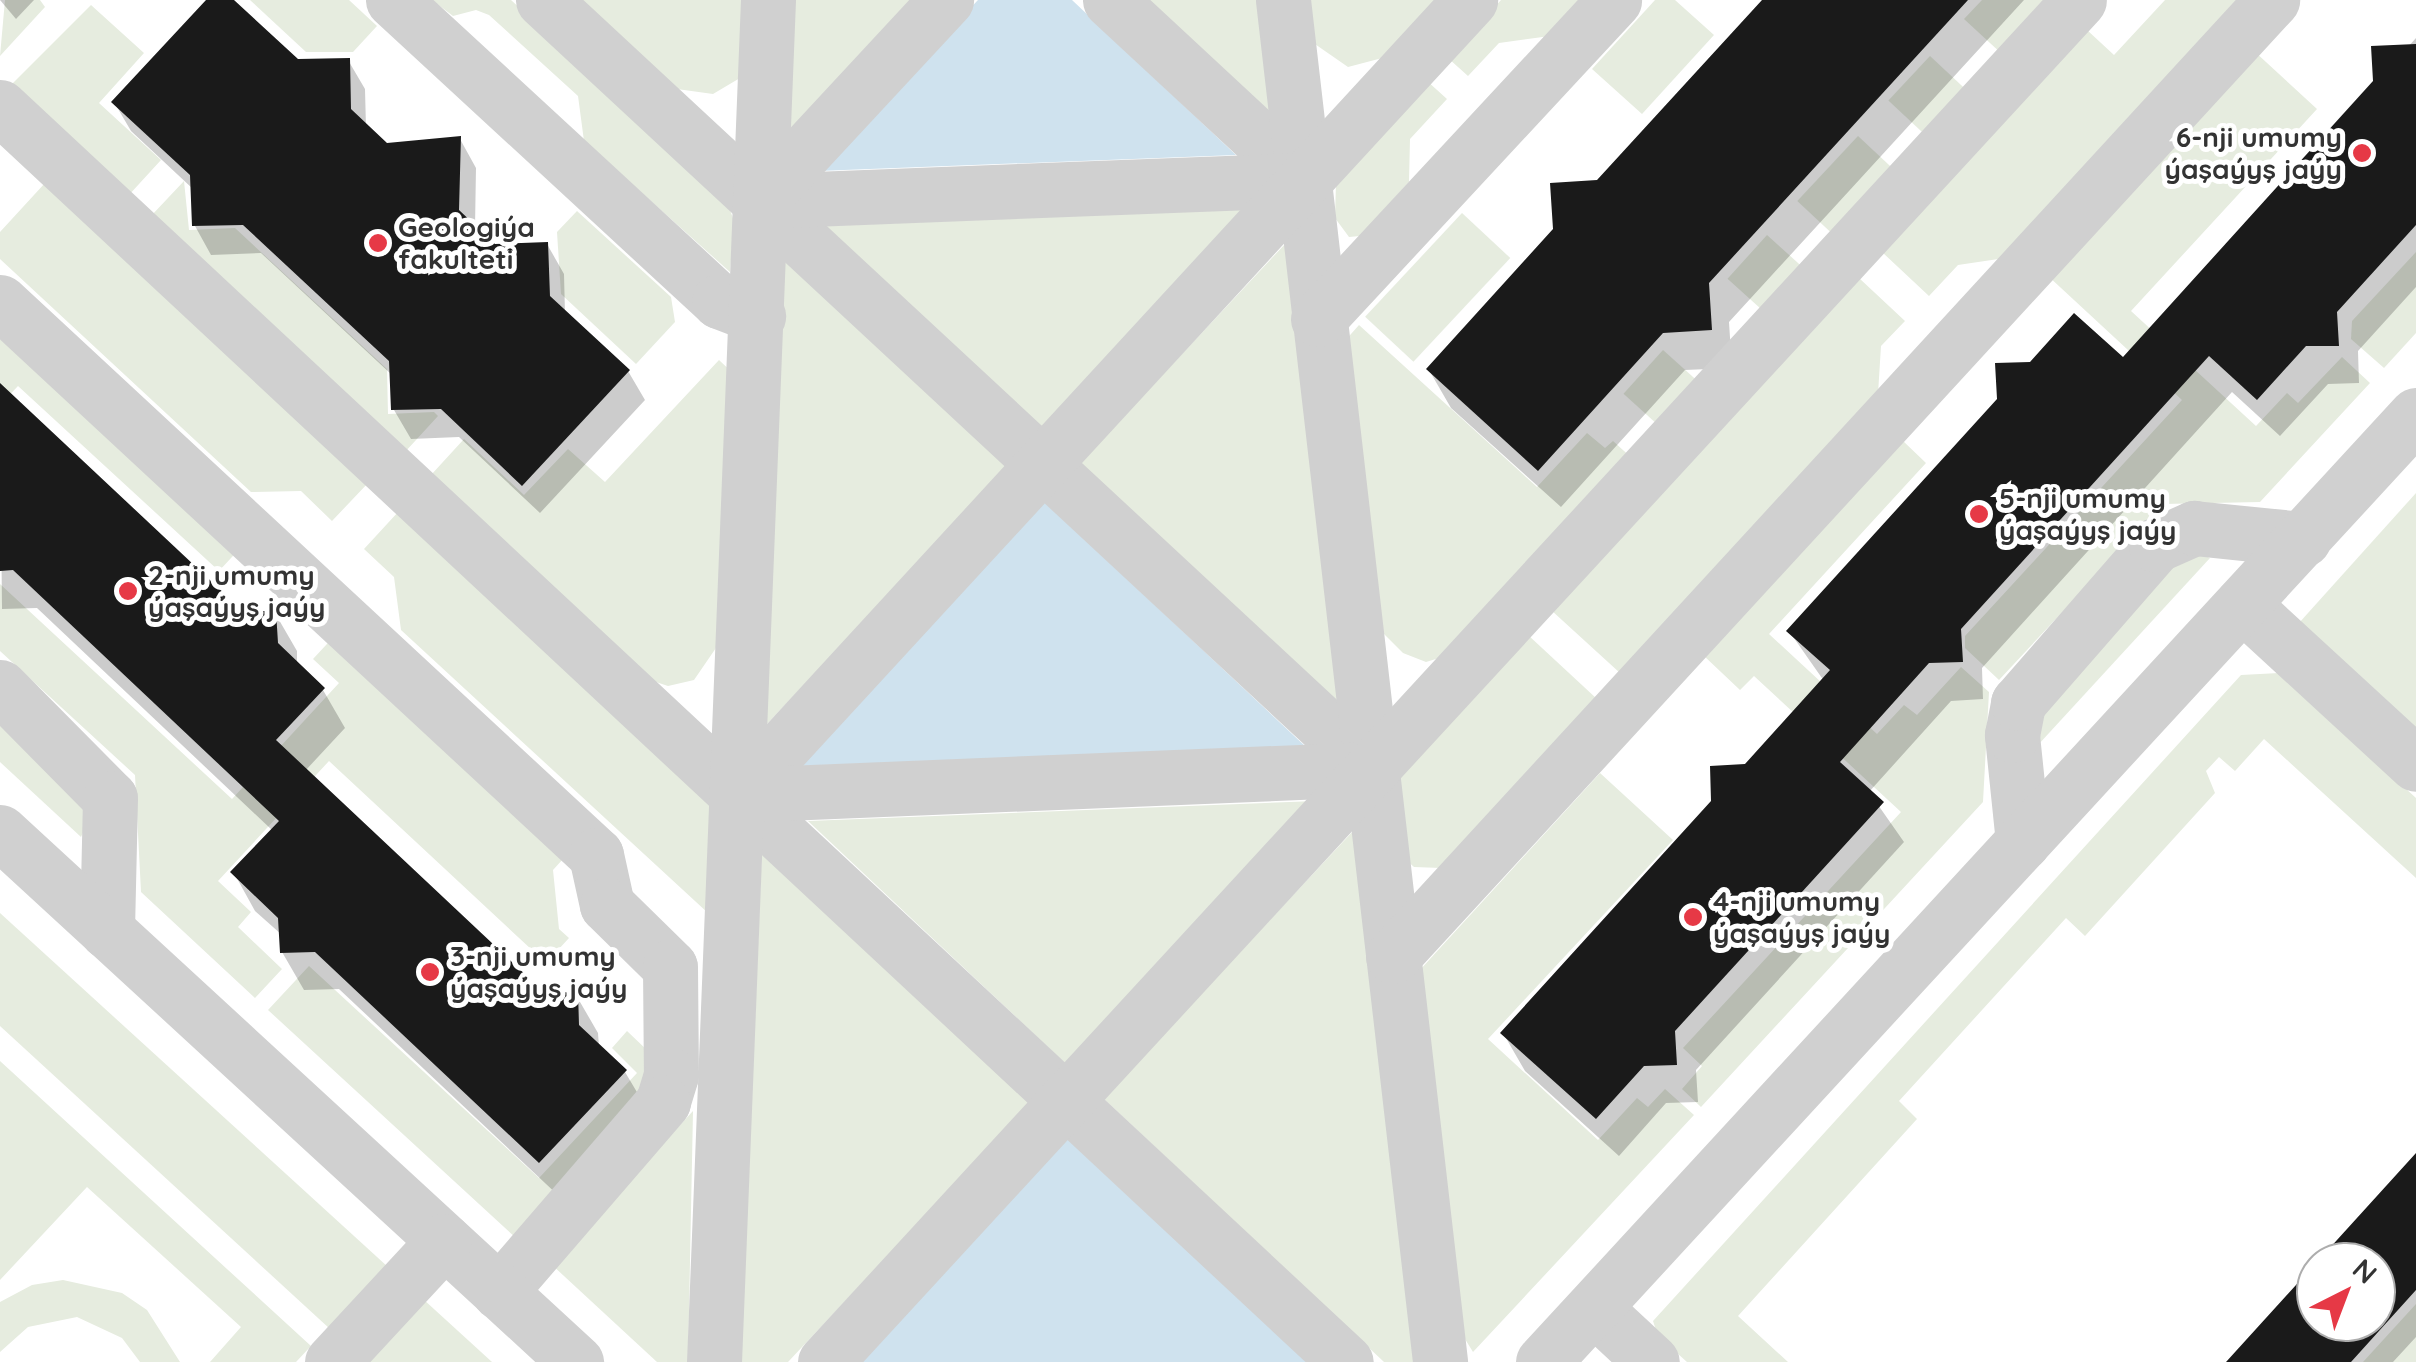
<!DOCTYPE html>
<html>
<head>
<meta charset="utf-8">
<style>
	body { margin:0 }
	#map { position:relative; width:2416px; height:1362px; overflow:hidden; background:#fff; font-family:Quicksand,sans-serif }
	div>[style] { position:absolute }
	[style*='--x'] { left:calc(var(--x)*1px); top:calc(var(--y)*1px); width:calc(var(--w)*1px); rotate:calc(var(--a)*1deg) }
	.green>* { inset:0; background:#e6ecdf; transform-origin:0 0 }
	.water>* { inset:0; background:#cfe2ee }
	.shadow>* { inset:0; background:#0003 }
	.building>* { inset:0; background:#1a1a1a }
	.minor>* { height:55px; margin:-27.5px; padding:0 27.5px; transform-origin:27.5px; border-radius:27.5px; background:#d0d0d0 }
	.dots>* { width:28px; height:28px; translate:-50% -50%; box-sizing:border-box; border:5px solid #fff; border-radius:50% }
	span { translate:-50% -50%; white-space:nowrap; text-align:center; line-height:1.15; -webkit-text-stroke:10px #fff; paint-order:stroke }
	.poi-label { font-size:28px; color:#333; font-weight:700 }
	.right { translate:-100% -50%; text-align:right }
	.left { translate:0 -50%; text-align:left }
	.north { position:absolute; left:2296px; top:1242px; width:100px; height:100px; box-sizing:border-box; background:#fff; border:2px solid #adadad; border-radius:50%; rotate:42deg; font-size:28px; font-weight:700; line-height:40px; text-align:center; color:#333 }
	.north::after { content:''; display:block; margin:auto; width:35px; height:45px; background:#e63946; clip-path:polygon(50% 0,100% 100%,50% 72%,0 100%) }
</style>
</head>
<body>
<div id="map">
	<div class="green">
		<div style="clip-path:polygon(5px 0,40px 0,45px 7px,0 56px)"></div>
		<div style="clip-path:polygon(250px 0,349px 0,377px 26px,353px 52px,306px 52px)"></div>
		<div style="clip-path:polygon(432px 0,511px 0,726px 199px,734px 221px,730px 272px,584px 141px,578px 96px,489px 15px,476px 10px,453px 16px)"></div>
		<div style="clip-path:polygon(580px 0,752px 0,740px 78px,713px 94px,677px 89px)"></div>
		<div style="clip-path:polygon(795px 0,915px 0,789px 134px)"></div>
		<div style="clip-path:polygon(1144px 0,1258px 0,1272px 120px)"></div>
		<div style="clip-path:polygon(1307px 0,1438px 0,1386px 57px,1348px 67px,1312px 42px)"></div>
		<div style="clip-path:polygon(1501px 0,1583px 0,1550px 36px,1499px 43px,1468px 76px,1448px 58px)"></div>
		<div style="clip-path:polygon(1655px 0,1675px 0,1714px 35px,1642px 114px,1592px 69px)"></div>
		<div style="clip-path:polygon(1982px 0,2053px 0,2003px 55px,1964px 19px)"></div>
		<div style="clip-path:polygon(2165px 0,2242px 0,2005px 258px,1958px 265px,1929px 296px,1882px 252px,2087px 30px,2114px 55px)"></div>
		<div style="clip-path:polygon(91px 5px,144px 53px,99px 103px,161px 160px,128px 196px,10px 86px)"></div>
		<div style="clip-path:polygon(2254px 51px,2317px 109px,2131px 311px,2256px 426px,2287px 393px,2298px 403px,2342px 357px,2370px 383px,2260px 502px,2163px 504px,1999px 680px,1965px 648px,1965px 636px,2182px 400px,2047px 275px)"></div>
		<div style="left:1930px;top:56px;width:53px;height:61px;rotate:43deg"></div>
		<div style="clip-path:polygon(1426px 80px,1447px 99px,1410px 139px,1409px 182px,1360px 236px,1349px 237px,1335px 218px,1336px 182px)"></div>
		<div style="left:1858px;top:136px;width:53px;height:89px;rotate:43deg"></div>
		<div style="clip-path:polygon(184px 181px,189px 230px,235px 228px,387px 369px,388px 414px,434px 412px,438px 416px,405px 452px,151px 216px)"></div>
		<div style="clip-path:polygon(45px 183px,369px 482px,332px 521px,301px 491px,251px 492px,0 259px,0 232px)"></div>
		<div style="clip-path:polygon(1251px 209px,1042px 432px,823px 226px)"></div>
		<div style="clip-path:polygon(577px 211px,671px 297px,675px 322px,636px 364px,561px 294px,557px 232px)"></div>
		<div style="left:1462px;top:213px;width:66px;height:142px;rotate:43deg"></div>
		<div style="left:1767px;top:235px;width:54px;height:59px;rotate:42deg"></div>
		<div style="clip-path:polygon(1286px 243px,1341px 713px,1078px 465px)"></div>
		<div style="clip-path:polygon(2416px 252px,2416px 333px,2384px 368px,2351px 339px,2352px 321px)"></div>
		<div style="clip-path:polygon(784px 258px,1008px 468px,766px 725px)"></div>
		<div style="clip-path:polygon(1859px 278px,1905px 321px,1881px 346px,1878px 394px,1620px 673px,1551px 610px)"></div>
		<div style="clip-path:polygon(1359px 325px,1537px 487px,1587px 433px,1605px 448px,1613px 441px,1634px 460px,1452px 654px,1426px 662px,1403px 653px,1379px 629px,1343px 343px)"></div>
		<div style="clip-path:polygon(0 339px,244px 544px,219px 571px,18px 386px,0 405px)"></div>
		<div style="left:1663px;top:350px;width:52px;height:59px;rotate:42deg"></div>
		<div style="clip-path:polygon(719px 360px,737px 377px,718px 645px,694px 680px,668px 686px,653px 681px,431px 475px,464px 439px,524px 495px,568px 449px,605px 482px)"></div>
		<div style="clip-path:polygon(1902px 440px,1926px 463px,1769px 634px,1877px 734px,1904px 705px,1917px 715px,1961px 667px,1989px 692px,1983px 802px,1701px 1107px,1682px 1089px,1702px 1066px,1683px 1048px,1901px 812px,1754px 676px,1740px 690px,1703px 655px)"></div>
		<div style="clip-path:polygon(2416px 493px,2416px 730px,2299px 623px)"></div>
		<div style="clip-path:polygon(399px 511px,713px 803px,708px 913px,401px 630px,394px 577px,364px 549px)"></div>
		<div style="clip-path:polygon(2201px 554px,2210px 558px,2038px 745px,2042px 709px,2177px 562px)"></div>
		<div style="clip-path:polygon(0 584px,232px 799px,339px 683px,313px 659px,339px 631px,573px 848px,553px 870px,559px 929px,569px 938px,546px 963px,329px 761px,218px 881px,251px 912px,238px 927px,282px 969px,255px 998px,141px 892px,135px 775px,0 651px)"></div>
		<div style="clip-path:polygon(1528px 635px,1597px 699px,1441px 868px,1414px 867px,1403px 857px,1399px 776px)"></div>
		<div style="clip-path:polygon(2279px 673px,2416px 798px,2416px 878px,2264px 739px,2235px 771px,2219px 757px,2206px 771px,2215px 793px,2085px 936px,2066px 918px,1899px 1101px,1917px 1119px,1738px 1316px,1788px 1362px,1687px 1362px,1658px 1336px,1653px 1321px,2241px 675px)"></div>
		<div style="clip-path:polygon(0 720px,81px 794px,87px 824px,81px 837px,0 762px)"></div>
		<div style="clip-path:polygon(1600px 773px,1673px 840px,1488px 1039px,1598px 1140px,1637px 1098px,1648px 1107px,1665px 1089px,1694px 1115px,1473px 1352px,1465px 1339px,1419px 971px)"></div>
		<div style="clip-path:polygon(1315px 801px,1067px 1065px,808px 821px)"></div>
		<div style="clip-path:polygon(1355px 829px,1417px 1362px,1384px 1362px,1103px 1098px)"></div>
		<div style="clip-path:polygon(762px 846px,1033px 1101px,788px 1362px,741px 1362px)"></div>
		<div style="clip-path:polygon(0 913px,388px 1267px,330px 1329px,0 1026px)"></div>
		<div style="clip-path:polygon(309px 966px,539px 1178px,637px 1073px,612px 1048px,627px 1031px,648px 1051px,644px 1097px,517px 1239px,268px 1010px)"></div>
		<div style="clip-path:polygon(0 1061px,311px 1346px,296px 1362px,210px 1362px,241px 1327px,87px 1187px,0 1280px)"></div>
		<div style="clip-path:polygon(693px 1111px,688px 1362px,657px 1362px,551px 1264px)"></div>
		<div style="clip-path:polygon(63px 1280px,122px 1293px,147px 1310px,180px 1362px,140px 1362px,122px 1338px,77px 1317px,28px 1327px,0 1352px,0 1302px,32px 1285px)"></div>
		<div style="clip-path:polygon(423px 1299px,492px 1362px,366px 1362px)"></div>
		<div style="clip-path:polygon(2416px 1304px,2416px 1362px,2363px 1362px)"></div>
	</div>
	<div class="water">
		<div style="clip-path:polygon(978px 0,1072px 0,1236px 155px,818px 171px)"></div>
		<div style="clip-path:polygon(1044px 501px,1306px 747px,794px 767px)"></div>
		<div style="clip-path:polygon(1068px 1134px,1312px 1362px,855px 1362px)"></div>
	</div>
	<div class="shadow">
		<div style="clip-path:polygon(0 0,34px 0,16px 19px)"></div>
		<div style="clip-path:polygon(210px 0,230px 0,297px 61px,348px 60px,365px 89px,366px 127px,386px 146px,460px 139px,476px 168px,475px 228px,494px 246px,547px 244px,564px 274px,565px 313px,628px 371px,645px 400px,540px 513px,459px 437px,411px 439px,394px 410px,392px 375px,261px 253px,211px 255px,195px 226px,193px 189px,131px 131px,114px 102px)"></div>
		<div style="clip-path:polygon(1765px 0,2024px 0,1729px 322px,1732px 368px,1685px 370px,1561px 507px,1451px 408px,1429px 370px)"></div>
		<div style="clip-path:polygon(2416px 38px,2416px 287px,2358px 351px,2359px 383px,2328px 384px,2280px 436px,2232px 392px,1982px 668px,1983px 699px,1951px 701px,1869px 792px,1904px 842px,1696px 1070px,1698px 1102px,1666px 1103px,1619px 1156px,1525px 1071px,1503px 1033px,1824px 681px,1789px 631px,2123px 360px)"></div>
		<div style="clip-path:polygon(0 419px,242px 614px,275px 613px,297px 651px,297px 666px,323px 690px,345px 728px,305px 771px,544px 995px,576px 995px,598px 1033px,599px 1047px,625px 1072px,647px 1109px,562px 1199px,339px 989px,304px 990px,282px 952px,282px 935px,255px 911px,234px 873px,273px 831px,37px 608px,2px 609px)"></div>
		<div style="clip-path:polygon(2416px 1157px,2416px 1337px,2393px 1362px,2229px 1362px,2316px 1266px,2316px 1322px,2376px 1322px)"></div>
	</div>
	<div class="building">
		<div style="clip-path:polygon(206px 0,234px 0,298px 59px,350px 58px,351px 109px,387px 143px,461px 136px,459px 210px,495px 244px,548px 242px,550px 296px,630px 370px,522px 486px,441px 409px,391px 410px,389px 361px,243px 225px,192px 226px,190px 175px,111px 102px)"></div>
		<div style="clip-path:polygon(1762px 0,1968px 0,1709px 283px,1712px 330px,1663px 333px,1538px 471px,1426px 369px,1553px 229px,1550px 183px,1597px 180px)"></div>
		<div style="clip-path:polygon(2416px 44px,2416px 225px,2337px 312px,2339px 346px,2306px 346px,2257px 400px,2209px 356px,1961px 629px,1963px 662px,1929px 663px,1840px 762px,1884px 802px,1675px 1031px,1677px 1065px,1644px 1066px,1596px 1119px,1500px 1033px,1711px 801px,1710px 766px,1745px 764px,1830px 670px,1786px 631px,1997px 399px,1995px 363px,2030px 362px,2074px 313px,2123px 357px,2373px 81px,2371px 46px)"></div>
		<div style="clip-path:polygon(0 383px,243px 611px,276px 611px,278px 643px,325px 688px,276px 740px,545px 993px,578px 992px,579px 1025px,627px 1070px,539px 1163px,315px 952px,280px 953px,278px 918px,230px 872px,279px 821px,13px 570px,0 571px)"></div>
		<div style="clip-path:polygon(2416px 1153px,2416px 1290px,2351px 1362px,2226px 1362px,2316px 1263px,2316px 1322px,2376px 1322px,2376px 1262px,2317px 1262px)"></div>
	</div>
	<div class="minor">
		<div style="--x:393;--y:0;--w:444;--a:42.7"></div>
		<div style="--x:719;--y:301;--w:42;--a:21"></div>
		<div style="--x:543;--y:0;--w:1130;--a:42.88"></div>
		<div style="--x:1110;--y:0;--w:265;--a:42.9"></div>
		<div style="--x:1283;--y:0;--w:1371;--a:83.42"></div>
		<div style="--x:0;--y:107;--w:1840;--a:43"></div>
		<div style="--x:759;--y:201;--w:545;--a:-2.21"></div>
		<div style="--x:759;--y:201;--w:275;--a:-47.1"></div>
		<div style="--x:0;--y:302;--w:813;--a:42.86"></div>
		<div style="--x:596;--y:855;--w:51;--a:77.6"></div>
		<div style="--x:607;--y:905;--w:88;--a:44.5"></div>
		<div style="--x:670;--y:967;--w:108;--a:89.5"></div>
		<div style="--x:671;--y:1075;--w:28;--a:107"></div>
		<div style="--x:663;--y:1102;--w:251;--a:130.8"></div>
		<div style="--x:1318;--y:319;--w:435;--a:-47.1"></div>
		<div style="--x:2242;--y:604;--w:236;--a:42.6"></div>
		<div style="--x:0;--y:687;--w:156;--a:45.3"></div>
		<div style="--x:110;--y:798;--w:133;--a:91.3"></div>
		<div style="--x:738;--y:795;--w:1081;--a:-47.36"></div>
		<div style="--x:738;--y:795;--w:634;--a:-2.35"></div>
		<div style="--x:0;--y:832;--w:783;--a:42.62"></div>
		<div style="--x:2023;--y:842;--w:108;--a:-95.9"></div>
		<div style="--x:2012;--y:735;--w:33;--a:-79"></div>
		<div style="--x:2018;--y:703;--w:210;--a:-48.9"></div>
		<div style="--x:2156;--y:545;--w:42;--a:-24.1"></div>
		<div style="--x:2194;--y:528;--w:110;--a:5.8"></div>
		<div style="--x:1393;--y:956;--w:1299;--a:-47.4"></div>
		<div style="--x:1594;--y:1308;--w:79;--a:43"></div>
		<div style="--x:332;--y:1362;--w:165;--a:-47.2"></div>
		<div style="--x:714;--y:1362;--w:1363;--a:-87.73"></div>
		<div style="--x:825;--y:1362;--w:1851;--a:-47.36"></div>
		<div style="--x:1543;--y:1362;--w:1288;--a:-47.33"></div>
	</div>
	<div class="dots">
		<div style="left:2362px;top:153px;background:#e63946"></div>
		<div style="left:378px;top:243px;background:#e63946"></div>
		<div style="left:1979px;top:514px;background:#e63946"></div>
		<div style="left:128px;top:591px;background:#e63946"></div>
		<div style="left:1693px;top:917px;background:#e63946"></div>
		<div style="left:430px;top:972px;background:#e63946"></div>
	</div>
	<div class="poi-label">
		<span class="right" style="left:2342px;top:153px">6-nji umumy<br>ýaşaýyş jaýy</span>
		<span class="left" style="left:398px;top:243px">Geologiýa<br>fakulteti</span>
		<span class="left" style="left:1999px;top:514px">5-nji umumy<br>ýaşaýyş jaýy</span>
		<span class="left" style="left:148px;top:591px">2-nji umumy<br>ýaşaýyş jaýy</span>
		<span class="left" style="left:1713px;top:917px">4-nji umumy<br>ýaşaýyş jaýy</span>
		<span class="left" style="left:450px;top:972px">3-nji umumy<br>ýaşaýyş jaýy</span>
	</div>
	<div class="north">N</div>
</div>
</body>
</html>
